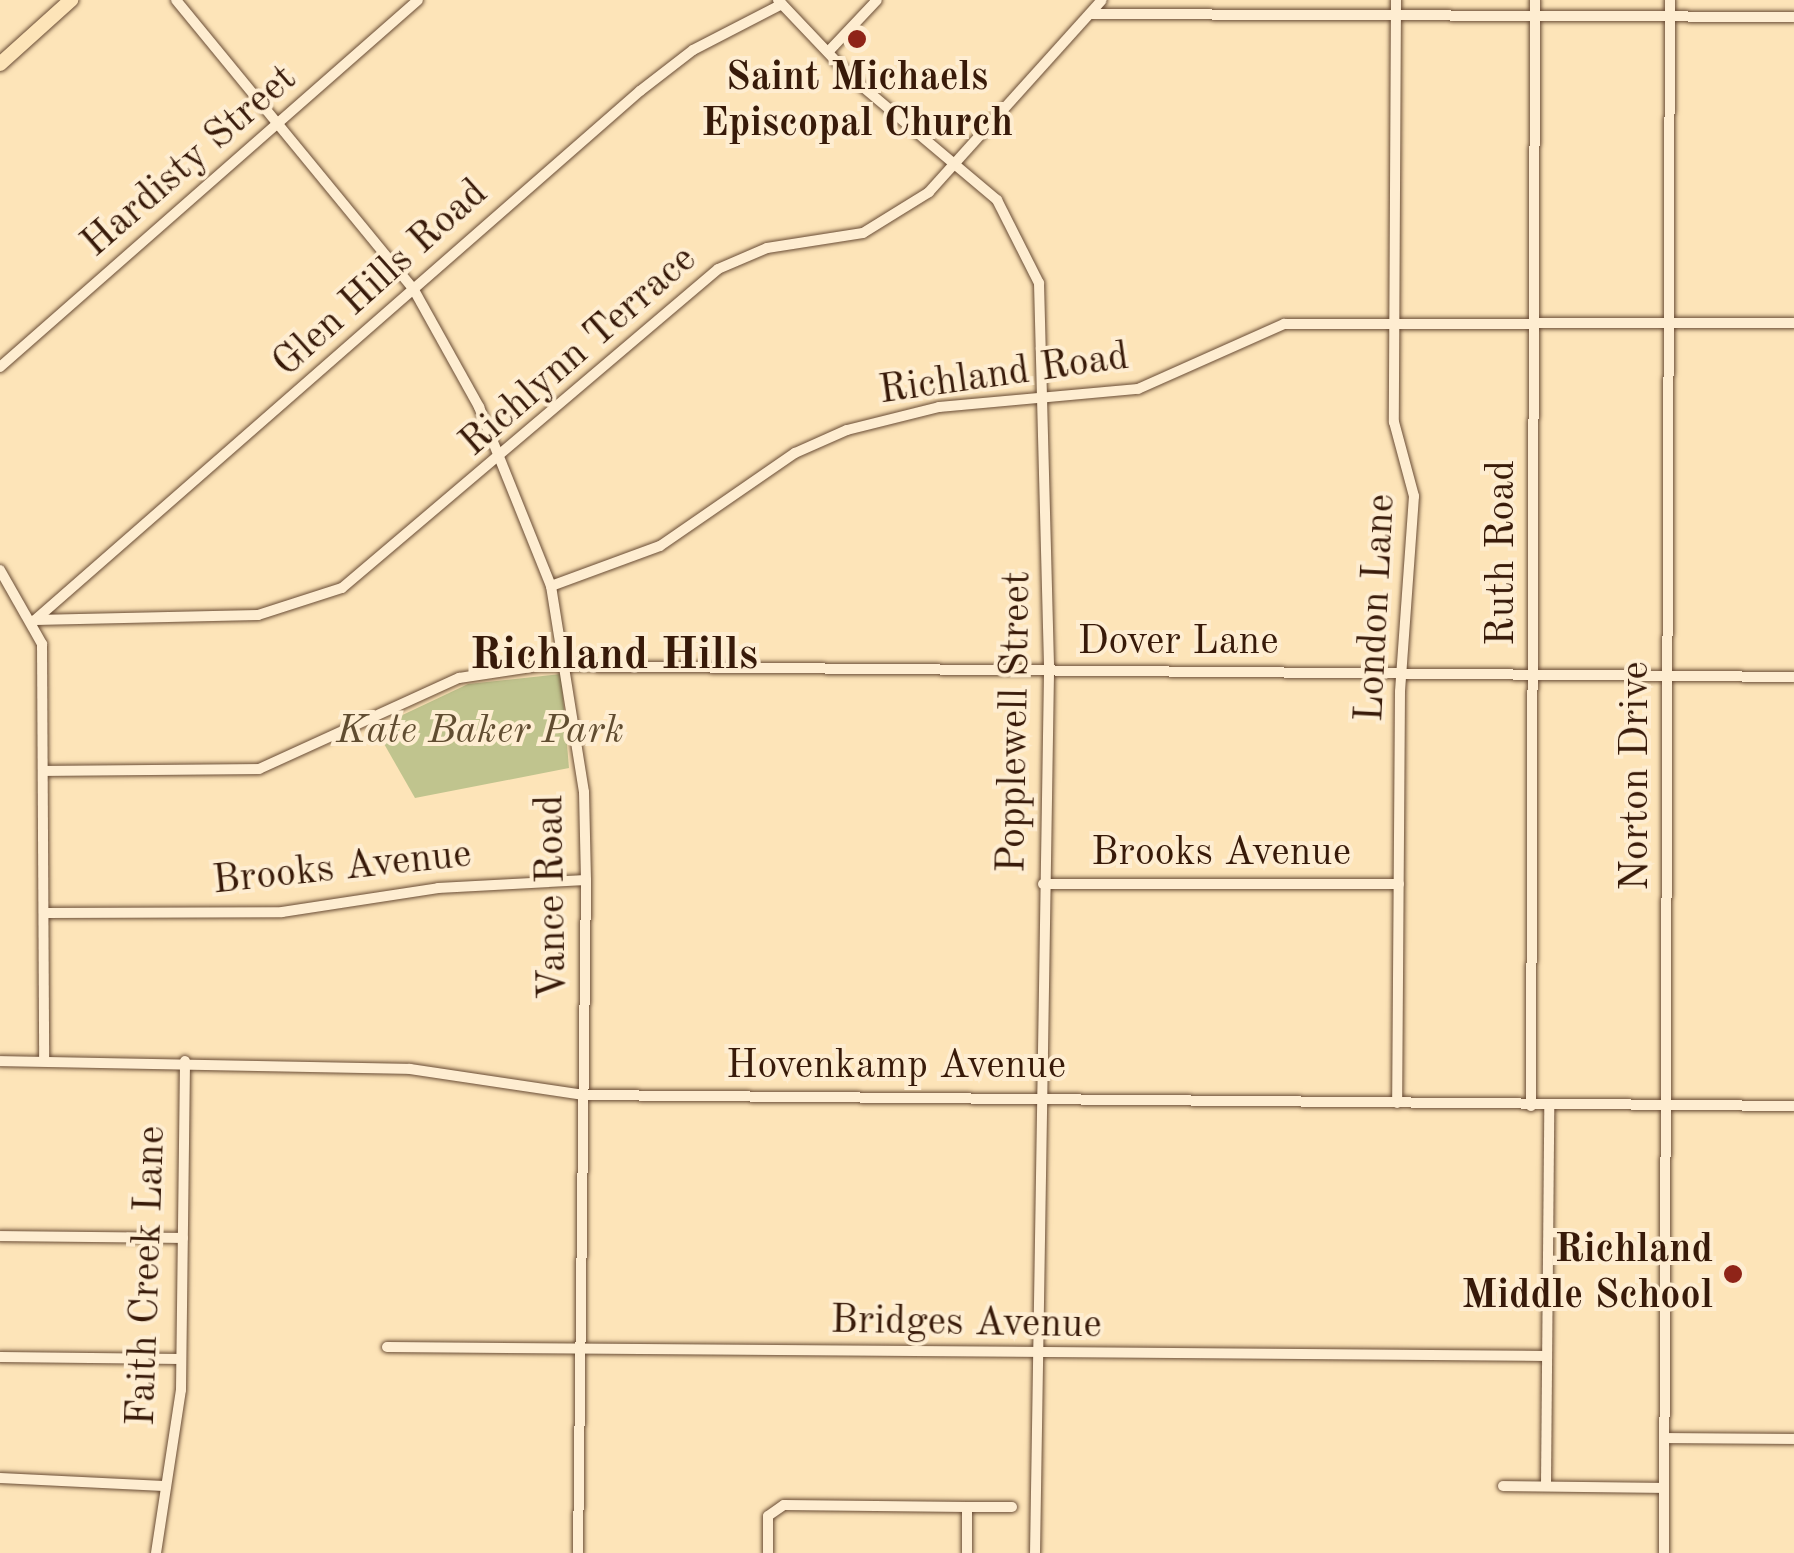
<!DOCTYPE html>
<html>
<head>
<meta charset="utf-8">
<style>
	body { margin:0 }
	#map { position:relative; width:1794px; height:1553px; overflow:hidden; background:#fde4b8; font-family:"Old Standard TT",serif }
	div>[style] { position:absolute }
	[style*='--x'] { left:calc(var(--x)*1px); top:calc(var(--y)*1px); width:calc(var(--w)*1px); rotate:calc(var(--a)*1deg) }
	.green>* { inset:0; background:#c0c48e }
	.roads { filter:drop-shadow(0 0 2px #694c35) drop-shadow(0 0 2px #694c35) }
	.minor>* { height:10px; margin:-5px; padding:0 5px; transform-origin:5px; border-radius:5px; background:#feedd1 }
	.major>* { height:14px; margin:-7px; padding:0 7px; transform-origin:7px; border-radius:7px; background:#fde4b8 }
	.dots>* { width:28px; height:28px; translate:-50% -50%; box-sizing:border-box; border:5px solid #feedd1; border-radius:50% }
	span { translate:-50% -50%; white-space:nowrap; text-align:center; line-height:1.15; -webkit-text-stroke:8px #feedd1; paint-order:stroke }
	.poi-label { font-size:40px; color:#381a09; font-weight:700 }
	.right { translate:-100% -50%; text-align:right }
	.street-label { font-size:40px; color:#381a09 }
	.park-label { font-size:40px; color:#614d31; font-style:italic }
	.quarter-label { font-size:45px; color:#381a09; font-weight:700 }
</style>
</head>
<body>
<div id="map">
	<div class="green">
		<div style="clip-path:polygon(561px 674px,569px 768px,415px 798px,375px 728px,468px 684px)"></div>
	</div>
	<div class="roads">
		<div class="minor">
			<div style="--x:176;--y:0;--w:375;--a:50.6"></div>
			<div style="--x:414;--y:290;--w:134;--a:60.9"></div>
			<div style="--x:479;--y:407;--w:193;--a:68.1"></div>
			<div style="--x:551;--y:586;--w:209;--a:80.9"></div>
			<div style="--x:584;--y:792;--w:88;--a:88.7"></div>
			<div style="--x:586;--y:880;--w:673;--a:90.68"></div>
			<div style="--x:778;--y:0;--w:106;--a:46.5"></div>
			<div style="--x:851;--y:77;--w:191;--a:40.1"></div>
			<div style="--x:997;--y:200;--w:93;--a:63.2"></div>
			<div style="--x:1039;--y:283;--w:390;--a:88.5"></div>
			<div style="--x:1049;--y:673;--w:880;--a:90.91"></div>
			<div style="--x:1396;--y:0;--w:422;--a:90.3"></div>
			<div style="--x:1394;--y:422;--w:77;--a:74.9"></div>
			<div style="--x:1414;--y:496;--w:196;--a:94.1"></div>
			<div style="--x:1400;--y:692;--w:411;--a:90.4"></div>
			<div style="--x:1090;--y:14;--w:704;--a:0.24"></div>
			<div style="--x:828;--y:52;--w:71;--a:-46.7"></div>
			<div style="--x:0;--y:367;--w:556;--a:-41.28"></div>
			<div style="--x:0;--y:570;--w:85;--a:60.4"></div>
			<div style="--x:42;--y:644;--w:414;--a:89.7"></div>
			<div style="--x:551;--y:586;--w:116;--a:-20.2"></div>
			<div style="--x:660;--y:546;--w:164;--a:-34.6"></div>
			<div style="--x:795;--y:453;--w:57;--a:-23.9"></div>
			<div style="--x:847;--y:430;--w:95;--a:-14"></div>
			<div style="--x:939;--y:407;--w:200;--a:-5.2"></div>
			<div style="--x:1138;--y:389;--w:160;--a:-24"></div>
			<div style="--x:1284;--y:324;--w:510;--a:-0.11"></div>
			<div style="--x:35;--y:620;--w:223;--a:-1.3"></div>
			<div style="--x:258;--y:615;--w:88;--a:-17.8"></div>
			<div style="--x:342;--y:588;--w:493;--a:-40.3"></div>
			<div style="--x:718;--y:269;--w:53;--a:-23.2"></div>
			<div style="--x:767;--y:248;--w:97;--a:-8.9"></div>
			<div style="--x:863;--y:233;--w:78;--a:-31.8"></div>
			<div style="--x:929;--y:192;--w:258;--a:-48"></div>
			<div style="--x:35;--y:620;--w:804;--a:-41.17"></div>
			<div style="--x:640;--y:91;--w:67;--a:-37.7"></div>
			<div style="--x:693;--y:50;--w:100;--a:-27.3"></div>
			<div style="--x:44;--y:771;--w:215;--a:-0.5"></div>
			<div style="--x:259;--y:769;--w:220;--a:-24.5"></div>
			<div style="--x:459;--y:678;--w:80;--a:-8.6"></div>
			<div style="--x:538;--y:666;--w:1256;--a:0.5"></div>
			<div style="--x:1043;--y:884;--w:356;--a:0"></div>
			<div style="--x:44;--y:913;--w:238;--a:-0.2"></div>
			<div style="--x:282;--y:912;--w:158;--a:-8.7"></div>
			<div style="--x:438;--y:888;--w:148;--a:-3.1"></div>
			<div style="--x:0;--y:1061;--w:410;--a:1.1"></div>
			<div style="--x:410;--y:1069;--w:176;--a:8.5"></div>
			<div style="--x:584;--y:1095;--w:1210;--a:0.52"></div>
			<div style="--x:1531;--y:1106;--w:1106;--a:-89.79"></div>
			<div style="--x:0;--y:1236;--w:183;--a:0.6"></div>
			<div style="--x:387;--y:1347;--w:1159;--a:0.44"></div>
			<div style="--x:0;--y:1357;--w:181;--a:0.6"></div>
			<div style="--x:1664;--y:1438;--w:130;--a:0.4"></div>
			<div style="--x:0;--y:1478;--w:164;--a:2.8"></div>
			<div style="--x:1546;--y:1485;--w:379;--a:-89.5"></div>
			<div style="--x:1503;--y:1486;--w:161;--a:0.7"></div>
			<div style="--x:156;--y:1553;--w:165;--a:-81.3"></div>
			<div style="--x:181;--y:1390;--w:329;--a:-89.3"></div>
			<div style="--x:768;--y:1553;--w:37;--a:-90"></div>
			<div style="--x:768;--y:1516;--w:19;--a:-35"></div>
			<div style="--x:784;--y:1505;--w:183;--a:0.6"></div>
			<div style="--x:967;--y:1553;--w:46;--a:-90"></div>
			<div style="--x:967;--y:1507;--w:45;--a:0"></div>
			<div style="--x:1664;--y:1553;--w:1553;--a:-89.78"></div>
		</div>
		<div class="major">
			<div style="--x:0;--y:64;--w:96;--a:-42"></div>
		</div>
	</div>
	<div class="dots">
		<div style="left:857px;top:39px;background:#8f2418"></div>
		<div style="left:1733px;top:1274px;background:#8f2418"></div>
	</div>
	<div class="poi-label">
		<span style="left:857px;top:102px">Saint Michaels<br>Episcopal Church</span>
		<span class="right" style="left:1713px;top:1274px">Richland<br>Middle School</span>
	</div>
	<div class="street-label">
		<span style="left:190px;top:162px;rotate:-41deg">Hardisty Street</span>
		<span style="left:381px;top:279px;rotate:-42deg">Glen Hills Road</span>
		<span style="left:579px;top:352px;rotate:-41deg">Richlynn Terrace</span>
		<span style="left:1004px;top:375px;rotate:-8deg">Richland Road</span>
		<span style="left:1503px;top:553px;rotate:-90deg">Ruth Road</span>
		<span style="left:1377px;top:608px;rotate:-87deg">London Lane</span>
		<span style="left:1178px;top:643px">Dover Lane</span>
		<span style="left:1016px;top:722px;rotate:-89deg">Popplewell Street</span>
		<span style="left:1637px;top:776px;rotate:-90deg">Norton Drive</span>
		<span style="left:1221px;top:854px">Brooks Avenue</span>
		<span style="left:342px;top:869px;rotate:-6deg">Brooks Avenue</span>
		<span style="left:553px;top:897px;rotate:-91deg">Vance Road</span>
		<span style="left:896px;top:1067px">Hovenkamp Avenue</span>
		<span style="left:148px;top:1276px;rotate:-88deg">Faith Creek Lane</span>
		<span style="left:966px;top:1324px;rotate:1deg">Bridges Avenue</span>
	</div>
	<div class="park-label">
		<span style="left:480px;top:732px">Kate Baker Park</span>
	</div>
	<div class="quarter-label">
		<span style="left:614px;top:657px">Richland Hills</span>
	</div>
</div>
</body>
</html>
